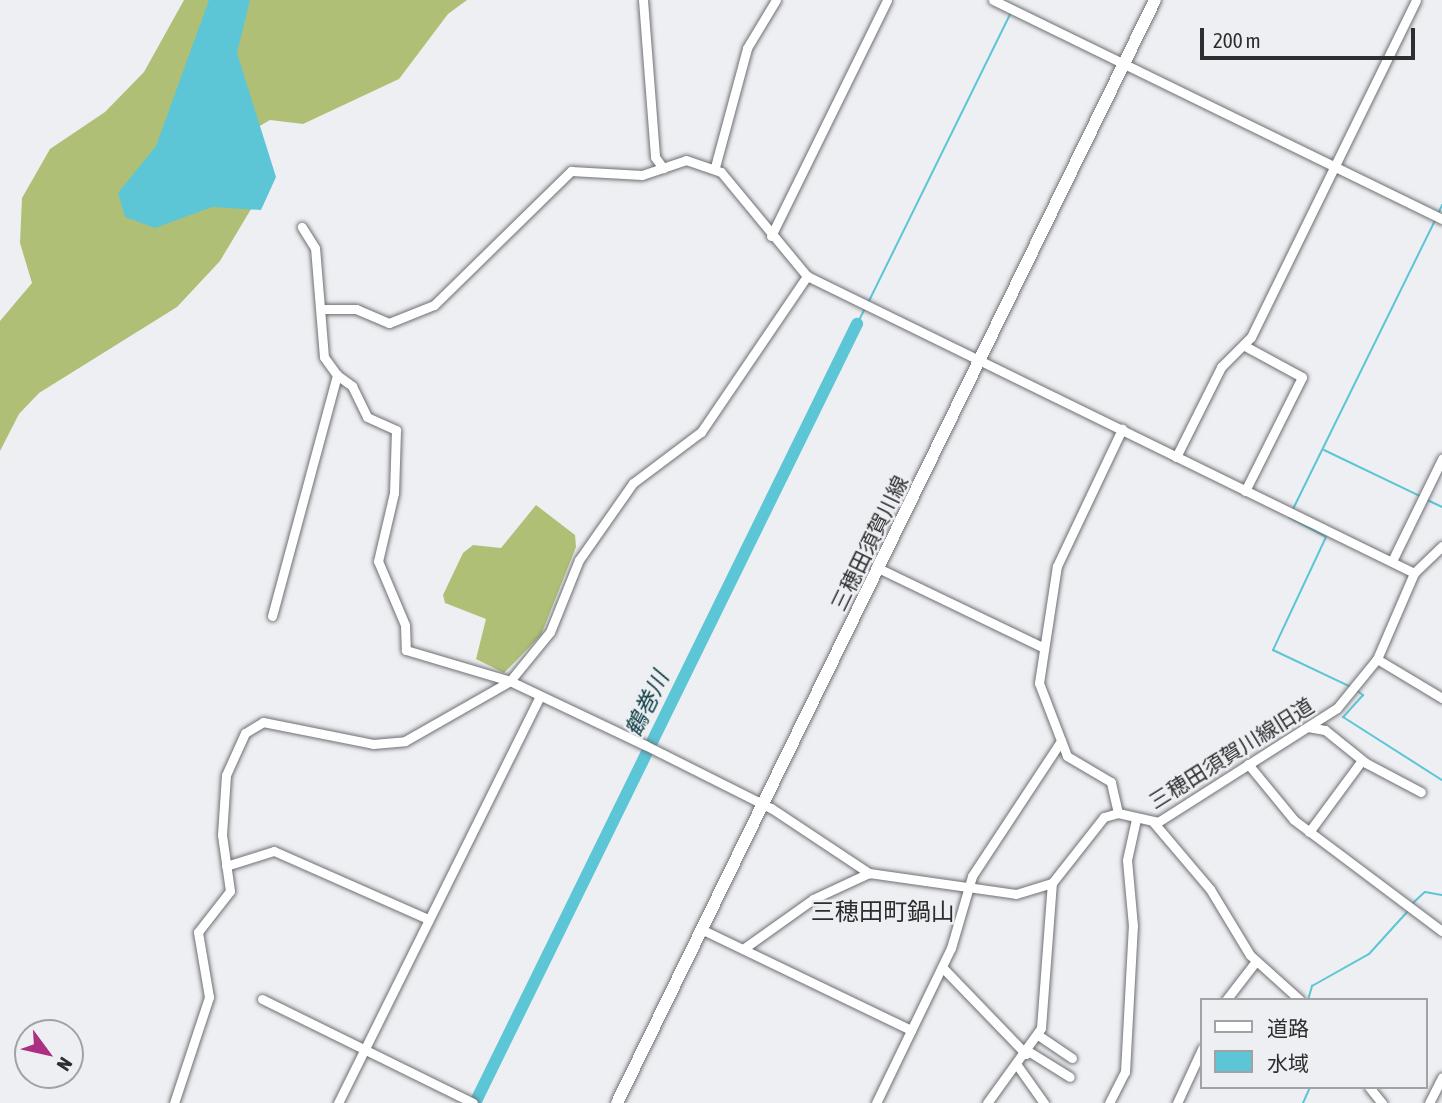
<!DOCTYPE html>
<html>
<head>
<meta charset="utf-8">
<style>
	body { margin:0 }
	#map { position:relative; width:1442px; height:1103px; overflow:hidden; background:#edeff2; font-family:"Asap Condensed","Noto Sans JP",sans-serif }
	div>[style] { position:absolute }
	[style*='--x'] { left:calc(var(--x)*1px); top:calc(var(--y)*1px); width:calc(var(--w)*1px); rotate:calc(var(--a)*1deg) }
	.forest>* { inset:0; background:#afc076 }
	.water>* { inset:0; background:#5cc5d6 }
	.stream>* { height:2px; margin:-1px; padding:0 1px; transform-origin:1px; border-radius:1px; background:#5cc5d6 }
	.river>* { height:12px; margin:-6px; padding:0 6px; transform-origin:6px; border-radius:6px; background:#5cc5d6 }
	.roads { filter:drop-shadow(0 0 2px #6e7073) drop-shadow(0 0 2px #6e7073) }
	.minor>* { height:9px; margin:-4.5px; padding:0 4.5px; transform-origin:4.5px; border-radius:4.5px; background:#fff }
	.secondary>* { height:12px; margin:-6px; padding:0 6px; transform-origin:6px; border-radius:6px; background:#fff }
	span { translate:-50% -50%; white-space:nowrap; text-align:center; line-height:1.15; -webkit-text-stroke:5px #edeff2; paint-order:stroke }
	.street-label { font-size:21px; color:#2d2e2f }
	.water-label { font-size:23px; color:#0f4048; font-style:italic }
	.quarter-label { font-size:24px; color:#2d2e2f }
	.legend { position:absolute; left:1200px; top:998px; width:228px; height:91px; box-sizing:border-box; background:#edeff2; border:2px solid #a0a2a4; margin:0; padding:9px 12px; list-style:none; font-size:21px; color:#2d2e2f }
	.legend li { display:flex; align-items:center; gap:14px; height:35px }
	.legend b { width:35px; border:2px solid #a0a2a4 }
	.north { position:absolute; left:14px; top:1019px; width:70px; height:70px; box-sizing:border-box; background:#edeff2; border:2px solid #a0a2a4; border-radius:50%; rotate:123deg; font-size:19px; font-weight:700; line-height:28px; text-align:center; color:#2d2e2f }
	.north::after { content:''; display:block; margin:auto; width:24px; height:32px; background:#ab3082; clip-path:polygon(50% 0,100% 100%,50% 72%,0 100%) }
	.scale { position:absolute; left:1200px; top:28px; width:215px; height:32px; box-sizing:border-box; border:4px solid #2d2e2f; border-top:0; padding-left:9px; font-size:21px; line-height:24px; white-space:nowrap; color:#2d2e2f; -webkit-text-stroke:5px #edeff2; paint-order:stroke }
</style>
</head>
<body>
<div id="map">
	<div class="forest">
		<div style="clip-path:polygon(184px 0,467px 0,448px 14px,399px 79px,303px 124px,270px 120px,258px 127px,257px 199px,220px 261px,177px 307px,39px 393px,19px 414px,0 451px,0 321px,32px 283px,20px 243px,22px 198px,50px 149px,105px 112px,144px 72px)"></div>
		<div style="clip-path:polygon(536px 505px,575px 535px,576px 547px,541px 635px,504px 673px,476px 659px,486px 619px,445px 603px,443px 595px,463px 553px,473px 545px,501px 548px)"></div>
	</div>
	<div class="water">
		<div style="clip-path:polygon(209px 0,250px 0,237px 53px,276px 177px,261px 210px,212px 207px,155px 228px,125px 217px,118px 193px,156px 146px)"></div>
	</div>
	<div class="stream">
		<div style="--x:1438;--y:214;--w:10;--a:-66"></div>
		<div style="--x:868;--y:303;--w:323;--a:-63.8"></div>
		<div style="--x:857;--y:324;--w:18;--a:-63"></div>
		<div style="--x:1324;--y:450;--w:106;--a:25.6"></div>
		<div style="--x:1425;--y:499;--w:19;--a:25"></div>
		<div style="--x:1293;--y:509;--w:323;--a:-63.8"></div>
		<div style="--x:1289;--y:517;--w:42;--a:28.4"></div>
		<div style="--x:1326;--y:537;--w:125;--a:115.1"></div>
		<div style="--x:1273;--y:650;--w:86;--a:25.4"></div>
		<div style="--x:1356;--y:690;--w:9;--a:36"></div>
		<div style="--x:1363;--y:695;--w:30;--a:132"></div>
		<div style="--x:1343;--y:717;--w:117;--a:32.5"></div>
		<div style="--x:1413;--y:903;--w:16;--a:-43"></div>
		<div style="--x:1425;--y:892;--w:17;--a:10"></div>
		<div style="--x:1308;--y:1000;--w:15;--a:-74"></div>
		<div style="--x:1312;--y:986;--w:65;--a:-29.3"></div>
		<div style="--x:1369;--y:954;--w:58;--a:-47.8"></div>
		<div style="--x:1303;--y:1103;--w:17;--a:-66"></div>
	</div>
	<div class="river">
		<div style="--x:475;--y:1103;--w:868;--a:-63.88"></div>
	</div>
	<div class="roads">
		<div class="minor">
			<div style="--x:643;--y:0;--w:157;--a:85.6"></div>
			<div style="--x:655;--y:157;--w:14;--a:54"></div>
			<div style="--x:993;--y:0;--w:500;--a:26"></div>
			<div style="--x:715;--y:167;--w:123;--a:-74.9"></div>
			<div style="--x:747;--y:48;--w:56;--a:-58.9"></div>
			<div style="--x:771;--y:236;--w:263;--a:-63.8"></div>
			<div style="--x:324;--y:309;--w:32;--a:0"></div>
			<div style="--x:356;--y:309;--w:36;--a:23"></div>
			<div style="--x:389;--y:323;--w:48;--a:-21.8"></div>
			<div style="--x:434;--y:305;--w:192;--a:-44.4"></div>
			<div style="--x:571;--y:171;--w:71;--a:3.2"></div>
			<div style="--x:642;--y:175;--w:46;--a:-18.8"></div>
			<div style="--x:686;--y:160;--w:37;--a:19"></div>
			<div style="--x:721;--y:172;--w:135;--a:50.4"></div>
			<div style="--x:807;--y:276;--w:676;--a:26.07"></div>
			<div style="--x:337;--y:375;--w:19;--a:36"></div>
			<div style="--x:352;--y:386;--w:34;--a:64"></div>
			<div style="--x:367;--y:417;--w:32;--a:24"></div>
			<div style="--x:396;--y:430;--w:63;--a:91.8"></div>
			<div style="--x:394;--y:493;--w:70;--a:103.2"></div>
			<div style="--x:378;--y:561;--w:69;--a:67.1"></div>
			<div style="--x:405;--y:625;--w:25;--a:88"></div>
			<div style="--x:406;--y:650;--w:109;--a:16.6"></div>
			<div style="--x:510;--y:681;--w:149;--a:25.4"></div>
			<div style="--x:645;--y:745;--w:141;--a:26.6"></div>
			<div style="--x:771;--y:808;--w:118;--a:33.6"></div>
			<div style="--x:869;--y:873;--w:148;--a:8.1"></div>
			<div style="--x:1016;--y:894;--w:38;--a:-17"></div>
			<div style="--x:1176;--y:457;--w:101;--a:-63.4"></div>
			<div style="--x:1221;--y:367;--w:42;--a:-45"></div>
			<div style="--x:1251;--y:337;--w:375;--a:-63.9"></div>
			<div style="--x:1245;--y:491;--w:127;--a:-63.4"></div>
			<div style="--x:1302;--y:377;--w:65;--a:-151.5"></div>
			<div style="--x:1392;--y:561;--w:114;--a:-63.9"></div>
			<div style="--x:878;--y:568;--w:182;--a:25.7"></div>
			<div style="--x:272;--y:616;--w:250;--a:-74.9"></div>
			<div style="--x:337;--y:375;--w:22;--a:-126"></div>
			<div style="--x:324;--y:357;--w:109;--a:-94.7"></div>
			<div style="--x:315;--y:248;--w:25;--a:-122"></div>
			<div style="--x:1377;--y:659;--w:76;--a:31"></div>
			<div style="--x:1308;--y:727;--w:17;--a:10"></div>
			<div style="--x:1325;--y:730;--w:53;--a:38.8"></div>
			<div style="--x:1366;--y:763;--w:62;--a:27.8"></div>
			<div style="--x:1248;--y:764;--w:72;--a:50.6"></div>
			<div style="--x:1294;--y:820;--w:185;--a:36.9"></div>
			<div style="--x:1118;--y:813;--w:32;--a:-103"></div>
			<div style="--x:1111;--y:782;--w:51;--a:-149.4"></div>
			<div style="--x:1067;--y:756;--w:78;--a:-111"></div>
			<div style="--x:1039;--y:683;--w:118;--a:-81.3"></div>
			<div style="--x:1057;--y:566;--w:152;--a:-64.6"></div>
			<div style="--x:1154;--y:823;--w:87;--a:49.7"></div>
			<div style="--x:1210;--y:889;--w:77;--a:58.8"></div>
			<div style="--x:1250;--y:955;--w:67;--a:42"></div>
			<div style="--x:1309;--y:832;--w:89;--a:-53.6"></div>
			<div style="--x:226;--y:866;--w:50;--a:-17.4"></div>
			<div style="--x:274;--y:851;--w:168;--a:23.8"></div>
			<div style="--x:703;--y:930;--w:231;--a:25.7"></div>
			<div style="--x:743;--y:949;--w:86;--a:-35.5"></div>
			<div style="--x:813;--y:899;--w:62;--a:-24.9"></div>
			<div style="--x:942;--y:967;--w:121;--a:46"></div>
			<div style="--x:262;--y:999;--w:235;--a:26.2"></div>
			<div style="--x:1226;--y:1000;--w:49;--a:-52.4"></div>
			<div style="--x:1038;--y:1035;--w:41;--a:34.1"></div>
			<div style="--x:1028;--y:1051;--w:49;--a:31.8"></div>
			<div style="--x:1017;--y:1065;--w:47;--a:54.6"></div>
			<div style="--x:1369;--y:1087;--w:21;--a:51"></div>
			<div style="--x:174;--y:1103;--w:112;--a:-71.7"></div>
			<div style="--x:209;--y:997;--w:66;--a:-99.6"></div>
			<div style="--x:198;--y:932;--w:52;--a:-52"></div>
			<div style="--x:230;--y:891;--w:57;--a:-98.1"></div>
			<div style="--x:222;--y:835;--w:60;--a:-86.2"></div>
			<div style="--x:226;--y:775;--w:46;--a:-65.7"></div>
			<div style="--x:245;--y:733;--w:21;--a:-31"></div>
			<div style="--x:263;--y:722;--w:112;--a:11.3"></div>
			<div style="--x:373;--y:744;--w:32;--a:-5"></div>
			<div style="--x:405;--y:741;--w:121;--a:-29.7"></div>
			<div style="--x:510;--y:681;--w:63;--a:-50.8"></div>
			<div style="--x:550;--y:632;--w:78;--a:-68.1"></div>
			<div style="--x:579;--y:560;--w:94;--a:-55"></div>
			<div style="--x:633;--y:483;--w:85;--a:-36.9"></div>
			<div style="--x:701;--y:432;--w:189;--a:-55.8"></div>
			<div style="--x:338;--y:1103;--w:454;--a:-63.6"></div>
			<div style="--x:876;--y:1103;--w:172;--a:-64.2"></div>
			<div style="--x:951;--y:948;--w:75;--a:-73.7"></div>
			<div style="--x:972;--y:876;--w:162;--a:-56.6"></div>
			<div style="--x:987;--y:1103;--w:92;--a:-54.2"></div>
			<div style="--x:1041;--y:1028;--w:145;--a:-85.7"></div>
			<div style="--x:1052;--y:883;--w:84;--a:-51.8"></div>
			<div style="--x:1104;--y:817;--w:15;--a:-16"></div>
			<div style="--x:1118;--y:813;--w:41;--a:12.7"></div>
			<div style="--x:1158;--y:822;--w:212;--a:-32.5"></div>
			<div style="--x:1337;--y:708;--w:63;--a:-50.8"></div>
			<div style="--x:1377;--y:659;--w:94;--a:-66.7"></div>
			<div style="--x:1414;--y:573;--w:39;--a:-44"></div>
			<div style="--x:1109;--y:1103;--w:35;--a:-63"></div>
			<div style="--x:1125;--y:1072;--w:146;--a:-86.9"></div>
			<div style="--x:1133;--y:926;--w:66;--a:-95.2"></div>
			<div style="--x:1127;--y:860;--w:42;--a:-77.6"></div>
			<div style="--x:1177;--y:1103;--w:60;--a:-65.2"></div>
			<div style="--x:1429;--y:1103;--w:29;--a:-63"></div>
		</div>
		<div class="secondary">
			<div style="--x:617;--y:1103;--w:1227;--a:-64"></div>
		</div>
	</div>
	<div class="street-label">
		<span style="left:869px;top:543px;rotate:-64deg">三穂田須賀川線</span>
		<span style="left:1231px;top:753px;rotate:-32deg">三穂田須賀川線旧道</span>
	</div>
	<div class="water-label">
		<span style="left:647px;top:704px;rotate:-64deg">鶴巻川</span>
	</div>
	<div class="quarter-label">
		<span style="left:883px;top:912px">三穂田町鍋山</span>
	</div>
	<ul class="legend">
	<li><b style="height:9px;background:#fff"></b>道路</li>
	<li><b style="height:19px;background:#5cc5d6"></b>水域</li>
	</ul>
	<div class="north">N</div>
	<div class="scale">200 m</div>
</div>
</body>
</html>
